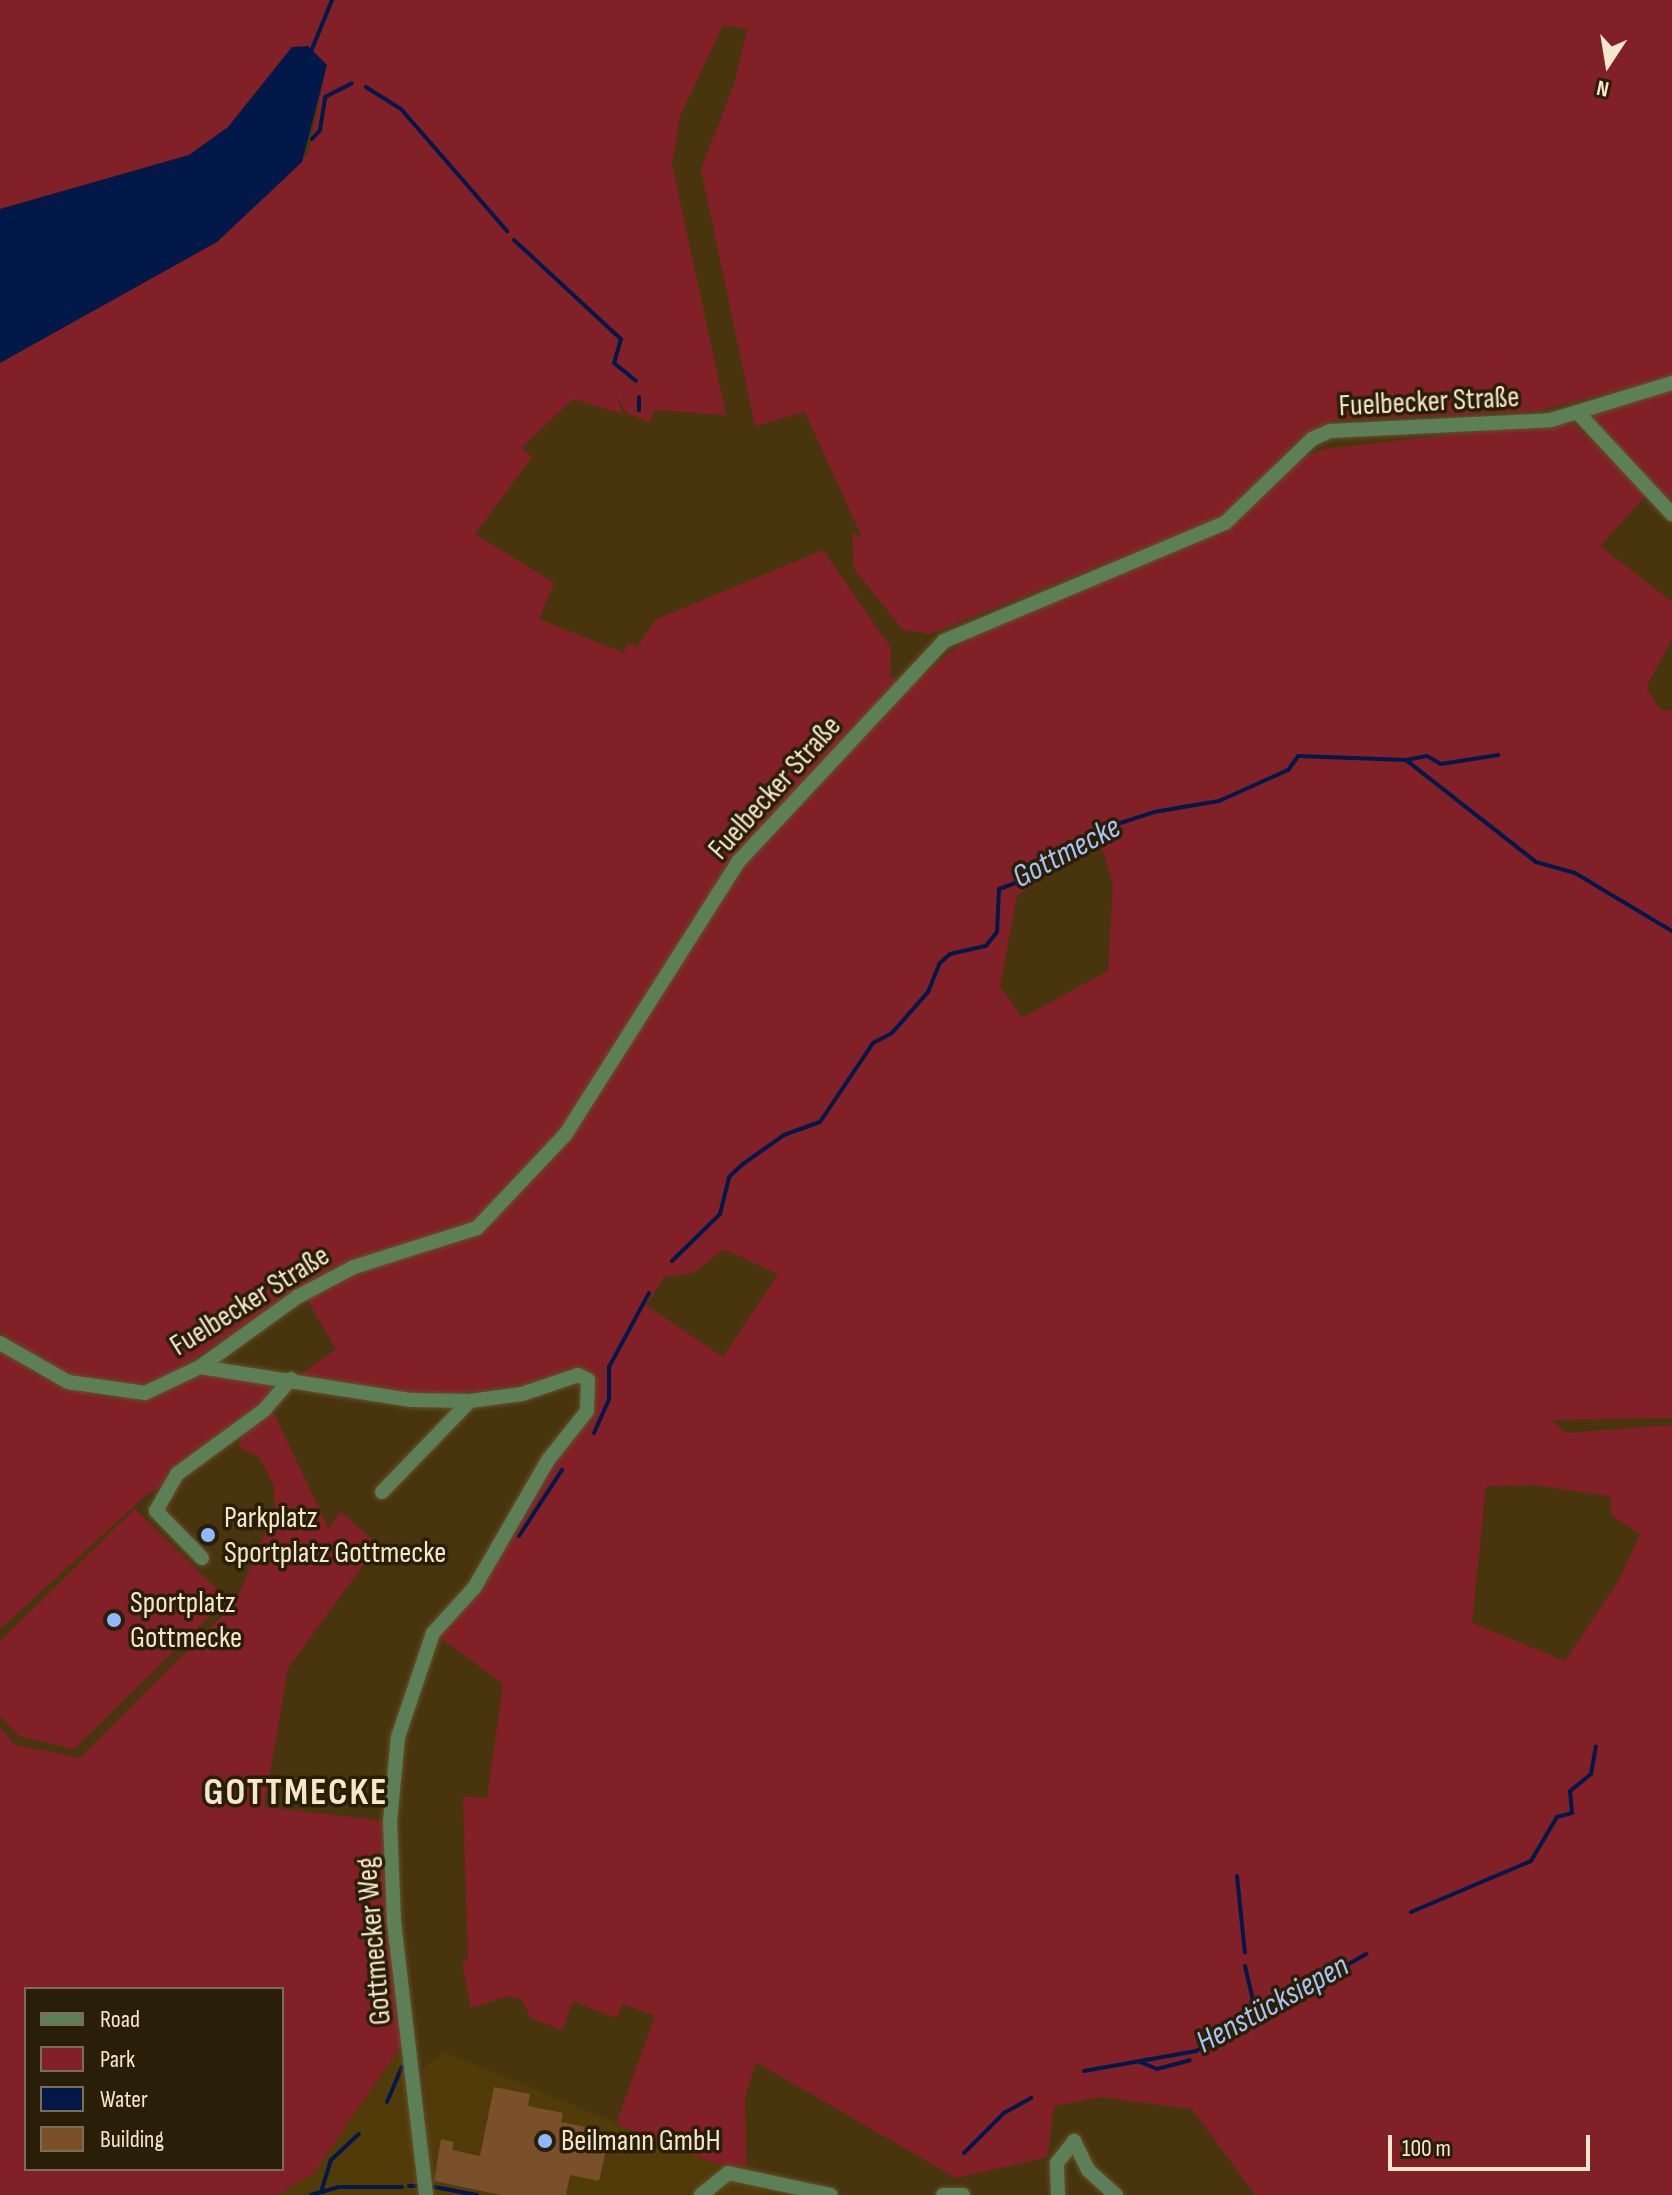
<!DOCTYPE html>
<html>
<head>
<meta charset="utf-8">
<style>
	body { margin:0 }
	#map { position:relative; width:1672px; height:2195px; overflow:hidden; background:#49350d; font-family:"Sofia Sans Condensed",sans-serif }
	div>[style] { position:absolute }
	[style*='--x'] { left:calc(var(--x)*1px); top:calc(var(--y)*1px); width:calc(var(--w)*1px); rotate:calc(var(--a)*1deg) }
	.built>* { inset:0; background:#513b09 }
	.green>* { inset:0; background:#822027 }
	.water>* { inset:0; background:#021849 }
	.stream>* { height:4px; margin:-2px; padding:0 2px; transform-origin:2px; border-radius:2px; background:#021849 }
	.building>* { inset:0; background:#79502a }
	.roads { filter:drop-shadow(0 0 2px #65512c) drop-shadow(0 0 2px #65512c) }
	.minor>* { height:14px; margin:-7px; padding:0 7px; transform-origin:7px; border-radius:7px; background:#5c7f57 }
	.dots>* { width:22px; height:22px; translate:-50% -50%; box-sizing:border-box; border:4px solid #291e08; border-radius:50% }
	span { translate:-50% -50%; white-space:nowrap; text-align:center; line-height:1.15; -webkit-text-stroke:7px #291e08; paint-order:stroke }
	.street-label { font-size:30px; color:#f6e7cc }
	.poi-label { font-size:30px; color:#f6e7cc }
	.left { translate:0 -50%; text-align:left }
	.water-label { font-size:32px; color:#a8c4f5; font-style:italic }
	.district-label { font-size:38px; color:#f6e7cc; font-weight:700; letter-spacing:2px }
	.legend { position:absolute; left:24px; top:1987px; width:260px; height:184px; box-sizing:border-box; background:#291e08; border:2px solid #7b6e56; margin:0; padding:10px 14px; list-style:none; font-size:24px; color:#f6e7cc }
	.legend li { display:flex; align-items:center; gap:16px; height:40px }
	.legend b { width:40px; border:2px solid #7b6e56 }
	.north { position:absolute; left:1568px; top:24px; width:80px; height:80px; -webkit-text-stroke:6px #291e08; paint-order:stroke; rotate:192deg; font-size:22px; font-weight:700; line-height:32px; text-align:center; color:#f6e7cc }
	.north::after { content:''; display:block; margin:auto; width:28px; height:36px; background:#f6e7cc; clip-path:polygon(50% 0,100% 100%,50% 72%,0 100%) }
	.scale { position:absolute; left:1388px; top:2135px; width:202px; height:36px; box-sizing:border-box; border:4px solid #f6e7cc; border-top:0; padding-left:10px; font-size:24px; line-height:28px; white-space:nowrap; color:#f6e7cc; -webkit-text-stroke:6px #291e08; paint-order:stroke }
</style>
</head>
<body>
<div id="map">
	<div class="built">
		<div style="clip-path:polygon(402px 2045px,418px 2195px,278px 2195px,313px 2174px)"></div>
		<div style="clip-path:polygon(444px 2052px,711px 2162px,746px 2166px,762px 2190px,774px 2195px,431px 2195px,423px 2068px)"></div>
	</div>
	<div class="green">
		<div style="clip-path:polygon(evenodd,0 0,1672px 0,1672px 377px,1537px 411px,1332px 420px,1302px 437px,1220px 518px,930px 634px,903px 630px,854px 569px,852px 533px,862px 537px,805px 412px,755px 426px,701px 169px,735px 82px,747px 29px,723px 25px,680px 116px,672px 164px,726px 415px,654px 410px,650px 423px,627px 413px,615px 394px,623px 414px,573px 399px,521px 448px,532px 457px,475px 534px,554px 583px,539px 619px,624px 653px,628px 643px,637px 648px,655px 620px,823px 550px,891px 648px,890px 676px,908px 687px,970px 636px,1227px 530px,1302px 458px,1324px 449px,1561px 422px,1575px 425px,1648px 493px,1600px 546px,1672px 602px,1672px 639px,1646px 688px,1662px 711px,1672px 710px,1672px 1418px,1552px 1420px,1566px 1433px,1672px 1425px,1672px 2195px,1255px 2195px,1192px 2109px,1100px 2097px,1054px 2106px,1047px 2157px,956px 2178px,756px 2062px,745px 2097px,746px 2166px,716px 2164px,616px 2124px,655px 2016px,623px 2004px,616px 2018px,573px 2001px,562px 2030px,531px 2018px,522px 2000px,509px 1996px,471px 2008px,462px 1962px,468px 1960px,463px 1796px,487px 1798px,503px 1684px,437px 1635px,594px 1404px,594px 1380px,577px 1368px,524px 1385px,438px 1396px,388px 1394px,300px 1375px,336px 1349px,301px 1289px,149px 1388px,72px 1378px,0 1333px,0 363px,217px 241px,309px 152px,326px 66px,308px 47px,292px 47px,228px 127px,189px 155px,0 209px,0 0,1099px 839px,1113px 884px,1108px 971px,1022px 1018px,1000px 986px,1017px 895px,1043px 879px,1061px 856px,1099px 839px,0 0,724px 1249px,778px 1274px,723px 1357px,646px 1305px,664px 1277px,693px 1273px,724px 1249px,0 0,1534px 1485px,1610px 1496px,1612px 1516px,1640px 1534px,1619px 1580px,1565px 1661px,1472px 1623px,1486px 1486px,1534px 1485px)"></div>
		<div style="clip-path:polygon(1672px 389px,1672px 503px,1594px 427px,1595px 413px)"></div>
		<div style="clip-path:polygon(0 1350px,36px 1374px,103px 1397px,149px 1397px,202px 1375px,265px 1382px,273px 1388px,262px 1405px,167px 1473px,169px 1482px,144px 1497px,0 1629px)"></div>
		<div style="clip-path:polygon(evenodd,273px 1411px,329px 1530px,340px 1511px,378px 1545px,288px 1668px,264px 1807px,385px 1821px,402px 2045px,313px 2174px,278px 2195px,0 2195px,0 1727px,15px 1745px,80px 1758px,235px 1603px,275px 1510px,274px 1485px,259px 1457px,239px 1447px,241px 1436px,273px 1411px,26px 1989px,282px 1989px,282px 2169px,26px 2169px,26px 1989px)"></div>
		<div style="clip-path:polygon(135px 1509px,227px 1599px,74px 1749px,19px 1736px,0 1716px,0 1641px)"></div>
	</div>
	<div class="water">
		<div style="clip-path:polygon(308px 46px,327px 65px,302px 162px,217px 242px,0 363px,0 209px,189px 155px,228px 127px,292px 47px)"></div>
	</div>
	<div class="stream">
		<div style="--x:312;--y:49;--w:53;--a:-67.8"></div>
		<div style="--x:366;--y:87;--w:41;--a:32.2"></div>
		<div style="--x:401;--y:109;--w:162;--a:49"></div>
		<div style="--x:312;--y:139;--w:12;--a:-48"></div>
		<div style="--x:320;--y:130;--w:33;--a:-81"></div>
		<div style="--x:325;--y:97;--w:30;--a:-27"></div>
		<div style="--x:514;--y:240;--w:146;--a:42.8"></div>
		<div style="--x:621;--y:339;--w:25;--a:106"></div>
		<div style="--x:614;--y:363;--w:28;--a:39"></div>
		<div style="--x:639;--y:410;--w:13;--a:-90"></div>
		<div style="--x:1406;--y:760;--w:21;--a:-11"></div>
		<div style="--x:1427;--y:756;--w:16;--a:30"></div>
		<div style="--x:1441;--y:764;--w:58;--a:-9"></div>
		<div style="--x:672;--y:1261;--w:67;--a:-44.4"></div>
		<div style="--x:720;--y:1214;--w:38;--a:-76"></div>
		<div style="--x:729;--y:1177;--w:19;--a:-43"></div>
		<div style="--x:743;--y:1164;--w:50;--a:-35.3"></div>
		<div style="--x:784;--y:1135;--w:38;--a:-20"></div>
		<div style="--x:820;--y:1122;--w:95;--a:-56.1"></div>
		<div style="--x:873;--y:1043;--w:21;--a:-28"></div>
		<div style="--x:892;--y:1033;--w:55;--a:-48.7"></div>
		<div style="--x:928;--y:992;--w:31;--a:-68"></div>
		<div style="--x:940;--y:963;--w:13;--a:-42"></div>
		<div style="--x:950;--y:954;--w:37;--a:-13"></div>
		<div style="--x:986;--y:946;--w:18;--a:-52"></div>
		<div style="--x:997;--y:932;--w:43;--a:-87.3"></div>
		<div style="--x:999;--y:889;--w:32;--a:-20"></div>
		<div style="--x:1029;--y:878;--w:21;--a:-59"></div>
		<div style="--x:1040;--y:860;--w:63;--a:-27.4"></div>
		<div style="--x:1096;--y:831;--w:61;--a:-18.1"></div>
		<div style="--x:1154;--y:812;--w:66;--a:-9.6"></div>
		<div style="--x:1219;--y:801;--w:76;--a:-24.2"></div>
		<div style="--x:1288;--y:770;--w:17;--a:-54"></div>
		<div style="--x:1298;--y:756;--w:108;--a:2.1"></div>
		<div style="--x:1406;--y:760;--w:165;--a:38.1"></div>
		<div style="--x:1536;--y:862;--w:41;--a:15.8"></div>
		<div style="--x:1575;--y:873;--w:113;--a:30.9"></div>
		<div style="--x:594;--y:1433;--w:37;--a:-66"></div>
		<div style="--x:609;--y:1399;--w:32;--a:-90"></div>
		<div style="--x:609;--y:1367;--w:84;--a:-61.6"></div>
		<div style="--x:519;--y:1536;--w:79;--a:-56.9"></div>
		<div style="--x:1237;--y:1876;--w:77;--a:84.1"></div>
		<div style="--x:1411;--y:1912;--w:130;--a:-23"></div>
		<div style="--x:1531;--y:1861;--w:51;--a:-59.4"></div>
		<div style="--x:1557;--y:1817;--w:16;--a:-15"></div>
		<div style="--x:1572;--y:1813;--w:22;--a:-95"></div>
		<div style="--x:1570;--y:1791;--w:27;--a:-39"></div>
		<div style="--x:1591;--y:1774;--w:28;--a:-80"></div>
		<div style="--x:1245;--y:1966;--w:52;--a:76.8"></div>
		<div style="--x:1140;--y:2062;--w:18;--a:22"></div>
		<div style="--x:1157;--y:2069;--w:34;--a:-15"></div>
		<div style="--x:1084;--y:2071;--w:114;--a:-10.1"></div>
		<div style="--x:1196;--y:2051;--w:196;--a:-29.7"></div>
		<div style="--x:387;--y:2102;--w:38;--a:-67"></div>
		<div style="--x:964;--y:2153;--w:57;--a:-45"></div>
		<div style="--x:1004;--y:2113;--w:31;--a:-29"></div>
		<div style="--x:409;--y:2186;--w:11;--a:0"></div>
		<div style="--x:429;--y:2186;--w:49;--a:10.6"></div>
		<div style="--x:322;--y:2189;--w:30;--a:-73"></div>
		<div style="--x:331;--y:2160;--w:38;--a:-43"></div>
		<div style="--x:311;--y:2195;--w:29;--a:-16"></div>
		<div style="--x:339;--y:2187;--w:63;--a:0"></div>
	</div>
	<div class="building">
		<div style="clip-path:polygon(494px 2087px,530px 2094px,528px 2106px,563px 2113px,561px 2122px,590px 2128px,588px 2137px,608px 2141px,599px 2181px,570px 2175px,566px 2195px,501px 2195px,434px 2181px,441px 2139px,454px 2142px,452px 2150px,480px 2156px)"></div>
	</div>
	<div class="roads">
		<div class="minor">
			<div style="--x:1579;--y:414;--w:137;--a:47.1"></div>
			<div style="--x:0;--y:1343;--w:78;--a:29.8"></div>
			<div style="--x:68;--y:1382;--w:78;--a:8.1"></div>
			<div style="--x:145;--y:1393;--w:61;--a:-25.3"></div>
			<div style="--x:200;--y:1367;--w:120;--a:-35.8"></div>
			<div style="--x:297;--y:1297;--w:64;--a:-27.8"></div>
			<div style="--x:354;--y:1267;--w:129;--a:-17.6"></div>
			<div style="--x:477;--y:1228;--w:128;--a:-46.6"></div>
			<div style="--x:565;--y:1135;--w:323;--a:-57.6"></div>
			<div style="--x:738;--y:862;--w:302;--a:-47"></div>
			<div style="--x:944;--y:641;--w:305;--a:-22.8"></div>
			<div style="--x:1225;--y:523;--w:121;--a:-44"></div>
			<div style="--x:1312;--y:439;--w:20;--a:-24"></div>
			<div style="--x:1330;--y:431;--w:221;--a:-2.8"></div>
			<div style="--x:1551;--y:420;--w:127;--a:-17"></div>
			<div style="--x:200;--y:1367;--w:214;--a:8.9"></div>
			<div style="--x:411;--y:1400;--w:59;--a:1"></div>
			<div style="--x:470;--y:1401;--w:52;--a:-7.7"></div>
			<div style="--x:522;--y:1394;--w:59;--a:-18.7"></div>
			<div style="--x:578;--y:1375;--w:11;--a:27"></div>
			<div style="--x:588;--y:1380;--w:31;--a:92"></div>
			<div style="--x:587;--y:1411;--w:63;--a:128.5"></div>
			<div style="--x:548;--y:1460;--w:148;--a:120"></div>
			<div style="--x:474;--y:1588;--w:61;--a:132.3"></div>
			<div style="--x:433;--y:1633;--w:110;--a:108.6"></div>
			<div style="--x:398;--y:1737;--w:84;--a:95.4"></div>
			<div style="--x:390;--y:1821;--w:101;--a:87.7"></div>
			<div style="--x:394;--y:1922;--w:275;--a:83.3"></div>
			<div style="--x:382;--y:1492;--w:127;--a:-46"></div>
			<div style="--x:202;--y:1558;--w:66;--a:-134.4"></div>
			<div style="--x:156;--y:1511;--w:43;--a:-60.4"></div>
			<div style="--x:177;--y:1474;--w:108;--a:-36.3"></div>
			<div style="--x:264;--y:1410;--w:41;--a:-48.9"></div>
			<div style="--x:701;--y:2195;--w:35;--a:-39"></div>
			<div style="--x:728;--y:2173;--w:105;--a:12.1"></div>
			<div style="--x:943;--y:2195;--w:20;--a:0"></div>
			<div style="--x:1058;--y:2195;--w:32;--a:-92"></div>
			<div style="--x:1057;--y:2163;--w:28;--a:-52"></div>
			<div style="--x:1074;--y:2141;--w:32;--a:64"></div>
			<div style="--x:1088;--y:2170;--w:38;--a:42"></div>
		</div>
	</div>
	<div class="dots">
		<div style="left:208px;top:1535px;background:#91b8fd"></div>
		<div style="left:114px;top:1620px;background:#91b8fd"></div>
		<div style="left:545px;top:2141px;background:#91b8fd"></div>
	</div>
	<div class="street-label">
		<span style="left:1429px;top:402px;rotate:-3deg">Fuelbecker Straße</span>
		<span style="left:775px;top:788px;rotate:-48deg">Fuelbecker Straße</span>
		<span style="left:250px;top:1301px;rotate:-32deg">Fuelbecker Straße</span>
		<span style="left:374px;top:1941px;rotate:-95deg">Gottmecker Weg</span>
	</div>
	<div class="poi-label">
		<span class="left" style="left:224px;top:1535px">Parkplatz<br>Sportplatz Gottmecke</span>
		<span class="left" style="left:130px;top:1620px">Sportplatz<br>Gottmecke</span>
		<span class="left" style="left:561px;top:2141px">Beilmann GmbH</span>
	</div>
	<div class="water-label">
		<span style="left:1067px;top:853px;rotate:-28deg">Gottmecke</span>
		<span style="left:1273px;top:2005px;rotate:-29deg">Henstücksiepen</span>
	</div>
	<div class="district-label">
		<span style="left:296px;top:1793px">GOTTMECKE</span>
	</div>
	<ul class="legend">
	<li><b style="height:10px;background:#5c7f57"></b>Road</li>
	<li><b style="height:22px;background:#822027"></b>Park</li>
	<li><b style="height:22px;background:#021849"></b>Water</li>
	<li><b style="height:22px;background:#79502a"></b>Building</li>
	</ul>
	<div class="north">N</div>
	<div class="scale">100 m</div>
</div>
</body>
</html>
